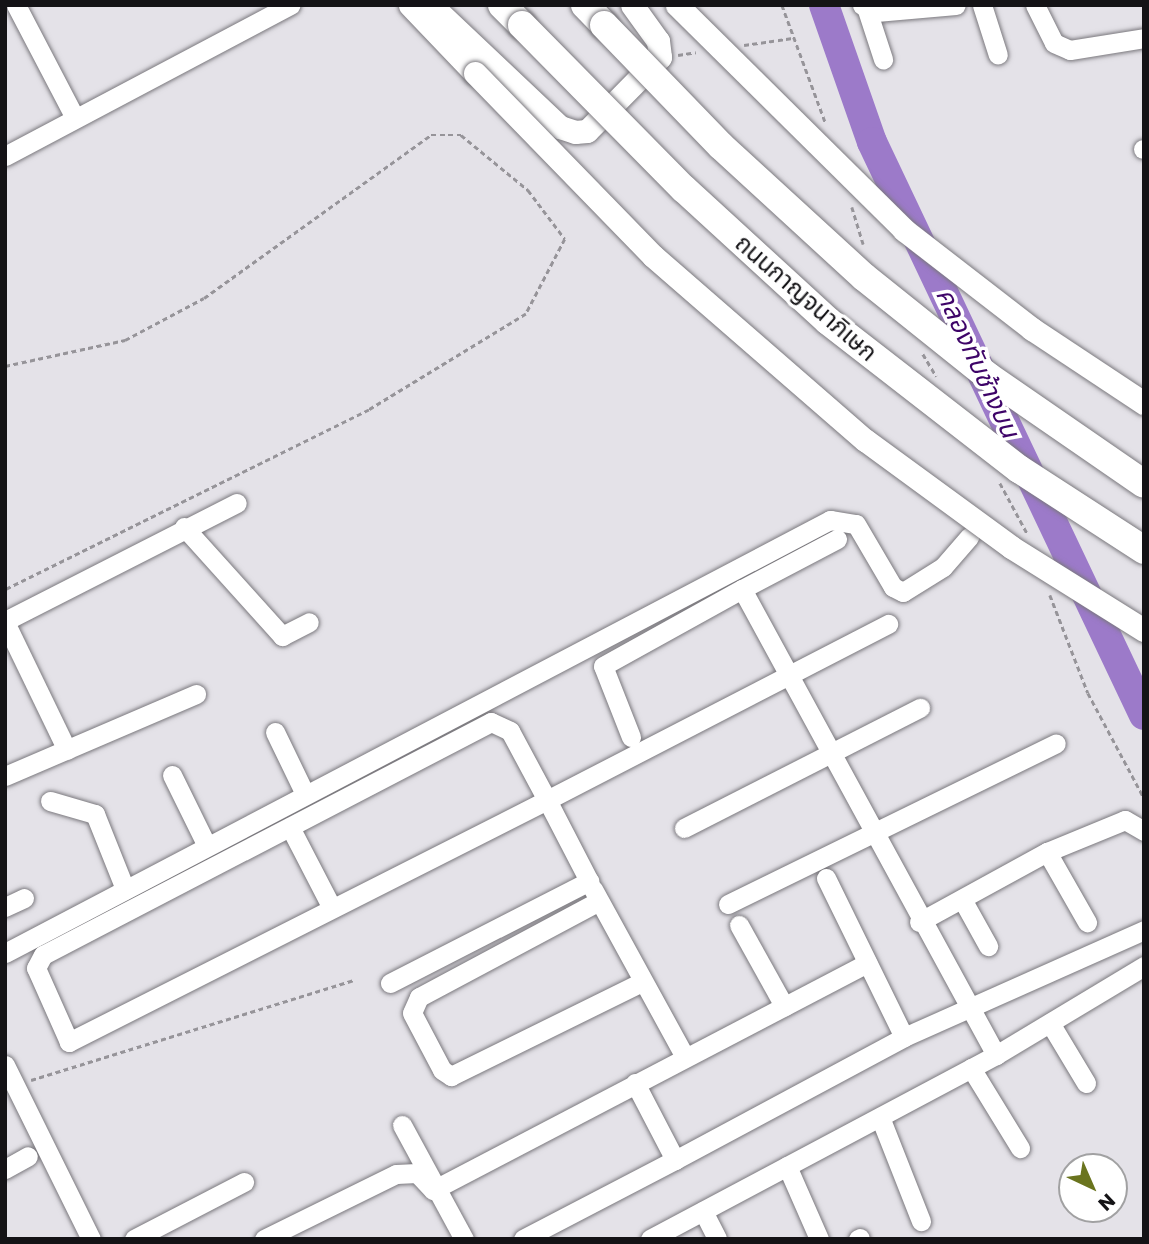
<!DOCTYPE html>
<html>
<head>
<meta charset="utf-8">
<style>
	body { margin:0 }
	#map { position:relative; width:1149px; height:1244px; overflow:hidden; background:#e4e2e8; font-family:Poppins,"Noto Sans Thai",sans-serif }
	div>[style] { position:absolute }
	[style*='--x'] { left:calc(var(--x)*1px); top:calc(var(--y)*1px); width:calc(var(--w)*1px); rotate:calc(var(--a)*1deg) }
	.river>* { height:30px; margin:-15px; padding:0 15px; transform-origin:15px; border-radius:15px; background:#9c7ac9 }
	.path>* { height:2.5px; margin-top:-1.25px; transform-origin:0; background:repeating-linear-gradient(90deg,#969499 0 5px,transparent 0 8.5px) }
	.roads { filter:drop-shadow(0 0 2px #7a787d) drop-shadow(0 0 2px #7a787d) }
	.minor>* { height:19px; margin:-9.5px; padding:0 9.5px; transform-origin:9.5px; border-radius:9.5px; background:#fff }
	.major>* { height:23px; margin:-11.5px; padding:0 11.5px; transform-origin:11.5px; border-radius:11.5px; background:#fff }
	.highway>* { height:28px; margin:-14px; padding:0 14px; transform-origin:14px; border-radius:14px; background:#fff }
	.bridges { filter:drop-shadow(0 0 2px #7a787d) drop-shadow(0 0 2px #7a787d) }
	.major-bridge>* { height:23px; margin:-11.5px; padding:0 11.5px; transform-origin:11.5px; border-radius:11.5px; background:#fff }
	.highway-bridge>* { height:28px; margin:-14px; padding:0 14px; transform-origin:14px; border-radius:14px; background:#fff }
	span { translate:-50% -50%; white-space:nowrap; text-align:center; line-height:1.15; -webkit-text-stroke:7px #fff; paint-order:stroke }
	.street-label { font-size:24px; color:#141316 }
	.water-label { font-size:26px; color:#3e0468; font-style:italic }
	.frame { position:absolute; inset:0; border:7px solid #141316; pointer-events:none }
	.north { position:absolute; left:1058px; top:1153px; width:70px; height:70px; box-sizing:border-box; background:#fff; border:2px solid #a1a1a2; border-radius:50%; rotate:136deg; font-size:19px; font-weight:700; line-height:28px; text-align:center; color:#141316 }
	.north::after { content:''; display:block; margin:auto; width:24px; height:32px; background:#6a741e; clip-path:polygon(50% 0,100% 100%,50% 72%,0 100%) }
</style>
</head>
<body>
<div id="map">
	<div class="river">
		<div style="--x:824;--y:5;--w:145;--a:70.7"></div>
		<div style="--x:872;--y:142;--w:634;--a:64.61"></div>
	</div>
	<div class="path">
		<div style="--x:782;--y:5;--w:127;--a:69.7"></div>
		<div style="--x:744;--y:45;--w:49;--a:-8.1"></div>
		<div style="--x:678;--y:55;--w:18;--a:-9"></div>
		<div style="--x:852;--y:207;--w:39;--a:73"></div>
		<div style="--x:923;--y:354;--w:26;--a:59"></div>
		<div style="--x:5;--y:366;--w:123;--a:-12.2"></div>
		<div style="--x:125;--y:340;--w:89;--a:-28"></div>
		<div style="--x:204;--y:298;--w:279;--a:-35.7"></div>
		<div style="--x:431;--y:135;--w:30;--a:0"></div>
		<div style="--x:461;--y:135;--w:87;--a:39.4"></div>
		<div style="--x:528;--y:190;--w:61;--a:52.9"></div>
		<div style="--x:565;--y:239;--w:85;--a:117.5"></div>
		<div style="--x:526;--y:314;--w:184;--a:148.6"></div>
		<div style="--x:369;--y:410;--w:406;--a:153.7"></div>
		<div style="--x:1000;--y:483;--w:57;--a:61.6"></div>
		<div style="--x:1050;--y:595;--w:105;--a:68.8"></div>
		<div style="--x:1088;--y:693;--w:119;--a:61.9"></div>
		<div style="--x:31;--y:1080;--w:338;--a:-17.2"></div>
	</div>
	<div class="roads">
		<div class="minor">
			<div style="--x:16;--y:5;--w:127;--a:62.4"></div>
			<div style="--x:862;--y:5;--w:16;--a:27"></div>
			<div style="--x:876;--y:12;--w:80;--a:-5"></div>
			<div style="--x:982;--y:5;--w:52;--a:72.3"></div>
			<div style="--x:1035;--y:5;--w:42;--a:63.4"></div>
			<div style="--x:1054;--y:43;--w:17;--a:24"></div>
			<div style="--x:1070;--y:50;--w:75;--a:-9.2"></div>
			<div style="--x:867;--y:10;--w:52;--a:71.9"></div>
			<div style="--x:1143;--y:149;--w:1;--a:0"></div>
			<div style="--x:5;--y:156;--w:323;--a:-27.9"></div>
			<div style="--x:184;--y:527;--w:147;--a:48"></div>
			<div style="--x:282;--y:636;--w:30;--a:-27"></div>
			<div style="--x:837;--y:539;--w:107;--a:152.2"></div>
			<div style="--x:742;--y:589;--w:531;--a:61.41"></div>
			<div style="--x:5;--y:621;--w:260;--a:-27"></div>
			<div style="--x:5;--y:622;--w:142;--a:64.2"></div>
			<div style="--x:491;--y:722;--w:21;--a:25"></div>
			<div style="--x:510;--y:731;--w:78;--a:61.8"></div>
			<div style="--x:547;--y:800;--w:536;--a:153.15"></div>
			<div style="--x:69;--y:1042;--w:81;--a:-114"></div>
			<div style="--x:36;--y:968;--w:15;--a:-62"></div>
			<div style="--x:43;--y:955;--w:505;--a:-27.48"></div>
			<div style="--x:275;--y:732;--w:69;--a:64.2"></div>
			<div style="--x:631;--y:737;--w:76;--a:-111.5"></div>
			<div style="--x:603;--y:666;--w:159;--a:-29"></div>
			<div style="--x:172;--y:775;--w:79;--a:63.8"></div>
			<div style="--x:5;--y:776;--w:208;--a:-23.2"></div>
			<div style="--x:50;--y:801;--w:47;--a:16.1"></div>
			<div style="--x:95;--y:814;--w:81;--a:68.2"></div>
			<div style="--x:290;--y:827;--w:91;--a:62.6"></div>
			<div style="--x:684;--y:828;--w:265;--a:-27"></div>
			<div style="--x:1047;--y:852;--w:81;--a:60.3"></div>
			<div style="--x:826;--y:878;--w:177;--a:63.9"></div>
			<div style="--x:593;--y:889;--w:192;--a:61.3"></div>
			<div style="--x:962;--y:899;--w:54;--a:61"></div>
			<div style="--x:599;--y:901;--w:204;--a:151.9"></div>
			<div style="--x:419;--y:997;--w:17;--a:114"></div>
			<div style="--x:412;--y:1013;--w:64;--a:62.2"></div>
			<div style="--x:442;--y:1070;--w:11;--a:34"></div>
			<div style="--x:451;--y:1076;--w:211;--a:-26.2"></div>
			<div style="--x:728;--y:904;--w:365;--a:-26.1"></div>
			<div style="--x:5;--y:907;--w:21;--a:-25"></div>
			<div style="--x:919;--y:922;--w:146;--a:-28.7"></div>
			<div style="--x:1047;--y:852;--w:84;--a:-22.3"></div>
			<div style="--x:1125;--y:820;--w:22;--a:30"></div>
			<div style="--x:739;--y:925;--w:93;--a:60.9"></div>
			<div style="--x:5;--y:953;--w:932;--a:-27.69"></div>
			<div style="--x:830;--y:520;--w:26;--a:9"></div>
			<div style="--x:856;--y:524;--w:73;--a:59.6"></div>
			<div style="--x:893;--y:587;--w:11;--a:27"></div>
			<div style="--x:903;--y:592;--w:47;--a:-32"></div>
			<div style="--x:943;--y:567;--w:40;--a:-49"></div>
			<div style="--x:390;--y:983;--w:224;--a:-27.1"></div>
			<div style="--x:589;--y:881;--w:91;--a:-117.4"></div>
			<div style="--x:547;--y:800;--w:384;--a:-27.3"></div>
			<div style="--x:1050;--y:1023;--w:70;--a:59"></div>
			<div style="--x:5;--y:1065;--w:194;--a:63.7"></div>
			<div style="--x:971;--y:1068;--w:94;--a:58.5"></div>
			<div style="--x:635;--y:1083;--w:87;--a:62.5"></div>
			<div style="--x:675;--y:1160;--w:260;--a:-28.2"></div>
			<div style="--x:904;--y:1037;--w:263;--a:-24"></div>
			<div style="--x:880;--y:1117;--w:112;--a:68.5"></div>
			<div style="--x:402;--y:1125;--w:130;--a:61.5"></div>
			<div style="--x:787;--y:1166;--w:80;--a:66.3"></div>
			<div style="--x:5;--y:1169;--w:26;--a:-29"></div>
			<div style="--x:433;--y:1190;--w:490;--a:-27.6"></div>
			<div style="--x:703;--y:1211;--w:31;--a:63"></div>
			<div style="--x:134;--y:1239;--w:124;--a:-27.4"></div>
			<div style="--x:264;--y:1239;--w:147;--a:-26.2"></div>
			<div style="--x:396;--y:1174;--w:21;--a:-3"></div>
			<div style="--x:417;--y:1173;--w:23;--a:47"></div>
			<div style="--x:523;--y:1239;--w:171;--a:-27.5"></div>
			<div style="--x:650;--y:1239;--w:392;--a:-28"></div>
			<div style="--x:996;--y:1055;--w:173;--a:-31"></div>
			<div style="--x:858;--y:1239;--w:2;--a:-27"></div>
		</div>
		<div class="major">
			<div style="--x:410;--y:5;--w:94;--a:46.3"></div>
			<div style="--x:431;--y:5;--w:178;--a:43.4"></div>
			<div style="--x:560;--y:127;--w:16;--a:18"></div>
			<div style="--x:575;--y:132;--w:12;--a:-5"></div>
			<div style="--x:587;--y:131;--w:104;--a:-45.4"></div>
			<div style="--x:660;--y:57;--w:16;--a:-97"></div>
			<div style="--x:658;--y:41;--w:44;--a:-125.8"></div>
		</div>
		<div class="highway">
			<div style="--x:502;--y:5;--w:28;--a:45"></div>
			<div style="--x:585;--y:5;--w:28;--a:46"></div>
		</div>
	</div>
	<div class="bridges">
		<div class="major-bridge">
			<div style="--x:677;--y:5;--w:320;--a:44.7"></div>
			<div style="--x:904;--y:230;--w:162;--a:37.7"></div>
			<div style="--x:1032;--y:329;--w:134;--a:33.5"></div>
			<div style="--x:475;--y:73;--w:255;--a:45.8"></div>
			<div style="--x:653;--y:256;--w:281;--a:41"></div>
			<div style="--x:865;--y:440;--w:181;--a:36.2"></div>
			<div style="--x:1011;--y:547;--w:157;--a:32"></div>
		</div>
		<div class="highway-bridge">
			<div style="--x:522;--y:25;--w:231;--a:45.4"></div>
			<div style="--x:684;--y:189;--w:195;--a:42.5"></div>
			<div style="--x:828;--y:321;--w:242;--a:37.8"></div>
			<div style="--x:1019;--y:469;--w:149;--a:32.9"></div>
			<div style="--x:604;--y:25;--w:168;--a:46"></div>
			<div style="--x:721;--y:146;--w:194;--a:42.5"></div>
			<div style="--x:864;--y:277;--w:160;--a:38.7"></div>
			<div style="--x:989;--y:377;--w:188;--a:34.6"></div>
		</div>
	</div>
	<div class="street-label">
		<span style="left:806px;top:298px;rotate:41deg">ถนนกาญจนาภิเษก</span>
	</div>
	<div class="water-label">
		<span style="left:977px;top:363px;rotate:65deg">คลองทับช้างบน</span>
	</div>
	<div class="frame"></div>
	<div class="north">N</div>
</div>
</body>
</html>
